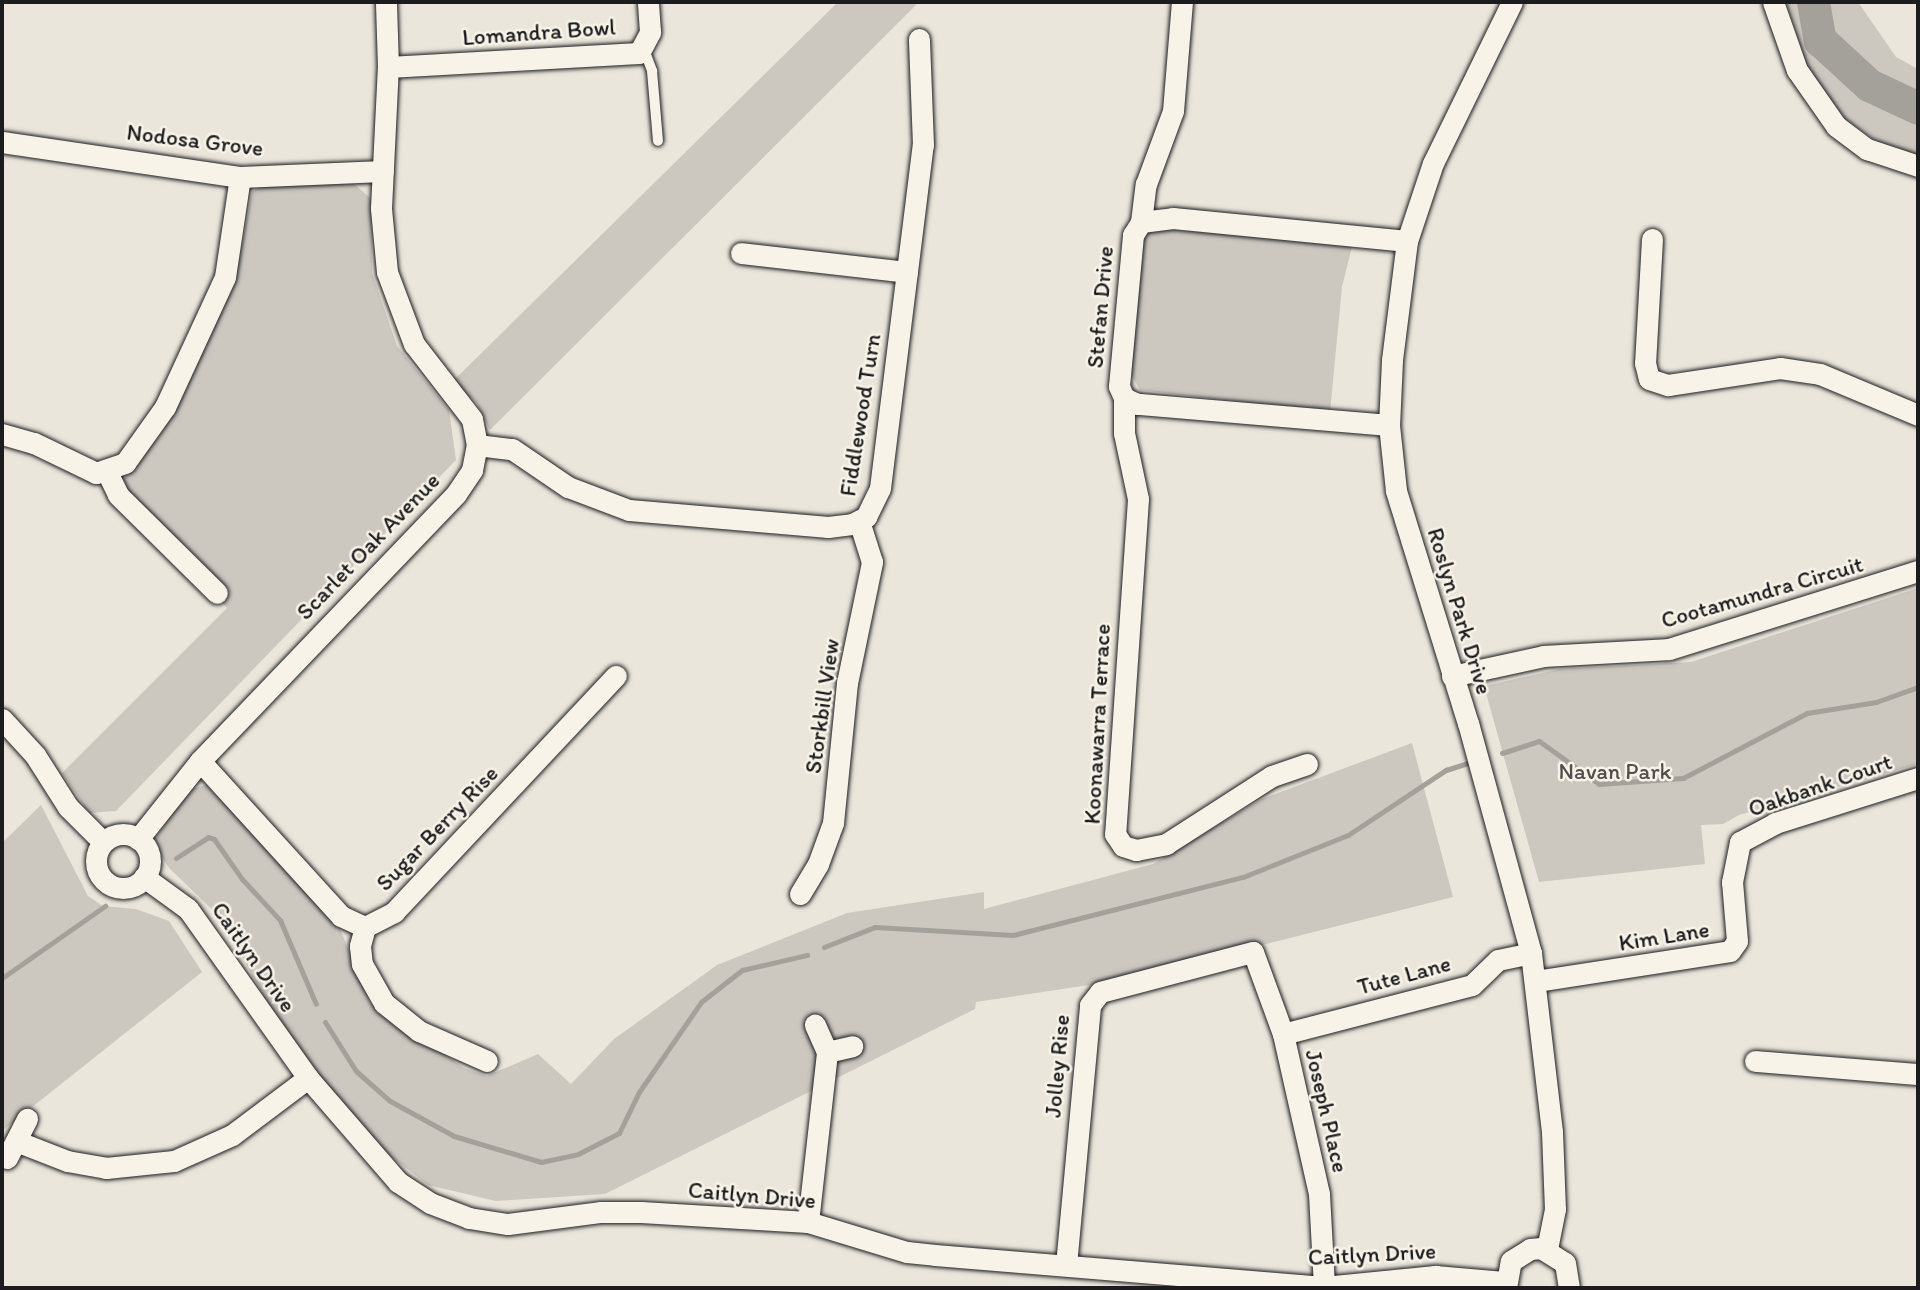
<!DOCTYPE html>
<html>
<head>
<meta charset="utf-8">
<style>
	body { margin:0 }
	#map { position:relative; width:1920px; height:1290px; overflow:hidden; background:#eae6dc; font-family:Itim,sans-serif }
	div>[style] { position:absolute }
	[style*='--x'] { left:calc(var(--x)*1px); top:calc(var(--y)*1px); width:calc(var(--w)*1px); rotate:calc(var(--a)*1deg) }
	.green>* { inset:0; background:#ccc8c0 }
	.stream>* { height:5px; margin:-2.5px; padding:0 2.5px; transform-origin:2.5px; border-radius:2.5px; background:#a3a19a }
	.river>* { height:33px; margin:-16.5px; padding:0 16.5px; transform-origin:16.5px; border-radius:16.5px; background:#a3a19a }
	.roads { filter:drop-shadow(0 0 2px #1c1c1c) drop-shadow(0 0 2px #1c1c1c) }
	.service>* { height:10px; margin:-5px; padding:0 5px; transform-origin:5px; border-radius:5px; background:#f7f3e8 }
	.minor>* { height:21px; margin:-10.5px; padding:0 10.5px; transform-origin:10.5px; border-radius:10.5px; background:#f7f3e8 }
	.minor>.ring { margin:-10.5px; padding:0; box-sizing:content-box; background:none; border:21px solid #f7f3e8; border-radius:50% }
	span { translate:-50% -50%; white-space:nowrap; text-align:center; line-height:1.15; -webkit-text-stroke:5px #f7f3e8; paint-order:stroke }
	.street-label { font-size:23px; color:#1c1c1c }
	.park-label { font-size:23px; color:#51504d }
	.frame { position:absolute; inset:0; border:4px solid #1c1c1c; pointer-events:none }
</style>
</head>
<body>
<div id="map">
	<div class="green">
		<div style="clip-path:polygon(838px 2px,919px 2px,490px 430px,477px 403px,453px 381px)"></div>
		<div style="clip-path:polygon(1786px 2px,1858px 2px,1896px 57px,1918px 69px,1918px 156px,1878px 142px,1846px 120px,1812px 80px)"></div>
		<div style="clip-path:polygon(268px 181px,351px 181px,371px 199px,372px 273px,397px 346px,449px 410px,456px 460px,116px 811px,89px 813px,62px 773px,227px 608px,123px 504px,120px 484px,162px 432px,235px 283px,252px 192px)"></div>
		<div style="clip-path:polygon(1156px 225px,1354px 239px,1342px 287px,1330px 412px,1140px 390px,1126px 365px,1139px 242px)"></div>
		<div style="clip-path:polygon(1918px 588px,1918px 764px,1739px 815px,1723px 824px,1701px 825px,1705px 864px,1539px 882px,1484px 686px,1560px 669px,1691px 662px)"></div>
		<div style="clip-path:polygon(1412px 743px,1453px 897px,1122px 980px,976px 1002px,975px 1009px,605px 1194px,496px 1201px,428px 1185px,367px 1138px,285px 1036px,222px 919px,169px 868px,153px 843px,185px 791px,206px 785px,336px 919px,370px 1003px,464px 1068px,487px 1076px,538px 1054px,571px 1084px,614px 1039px,717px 965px,847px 913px,984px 892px,984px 909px,1153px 864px,1262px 799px)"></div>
		<div style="clip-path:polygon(41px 805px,88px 896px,103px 906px,136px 909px,169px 921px,202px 972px,2px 1131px,2px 843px)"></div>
	</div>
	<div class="stream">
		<div style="--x:1502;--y:753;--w:39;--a:-18"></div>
		<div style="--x:1539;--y:741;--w:74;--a:35.6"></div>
		<div style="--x:1599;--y:784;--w:84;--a:-4.1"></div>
		<div style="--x:1683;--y:778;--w:140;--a:-27.7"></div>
		<div style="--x:1807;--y:713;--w:70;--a:-9.1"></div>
		<div style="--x:1876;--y:702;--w:45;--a:-19.7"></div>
		<div style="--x:176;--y:858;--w:38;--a:-33"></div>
		<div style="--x:208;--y:837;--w:6;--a:18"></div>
		<div style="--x:214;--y:839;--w:49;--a:55"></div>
		<div style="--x:242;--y:879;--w:56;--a:47.2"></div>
		<div style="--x:280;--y:920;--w:91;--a:66.8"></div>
		<div style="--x:125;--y:892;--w:9;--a:-32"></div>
		<div style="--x:824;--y:947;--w:55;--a:-21.4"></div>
		<div style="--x:875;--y:927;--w:138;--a:3.3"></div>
		<div style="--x:1013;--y:935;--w:237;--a:-14.2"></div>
		<div style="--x:1243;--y:877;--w:113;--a:-21.8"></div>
		<div style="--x:1348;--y:835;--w:118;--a:-33.6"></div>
		<div style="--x:1446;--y:770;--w:29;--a:-18"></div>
		<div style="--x:2;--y:978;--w:126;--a:-35"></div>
		<div style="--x:325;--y:1022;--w:58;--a:57.7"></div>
		<div style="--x:356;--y:1071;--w:45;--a:41.4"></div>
		<div style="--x:390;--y:1101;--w:73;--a:28.7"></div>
		<div style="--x:454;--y:1136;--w:91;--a:16.6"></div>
		<div style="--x:541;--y:1162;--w:38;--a:-12"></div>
		<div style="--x:578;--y:1154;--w:46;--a:-27.1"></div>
		<div style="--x:619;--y:1133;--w:46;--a:-64"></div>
		<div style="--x:639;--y:1092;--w:109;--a:-55.4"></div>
		<div style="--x:701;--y:1002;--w:52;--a:-38"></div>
		<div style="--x:742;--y:970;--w:67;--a:-13"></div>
	</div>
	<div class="river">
		<div style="--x:1813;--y:2;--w:39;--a:80"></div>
		<div style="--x:1820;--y:40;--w:67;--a:42.6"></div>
		<div style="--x:1869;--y:85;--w:54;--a:25.1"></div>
	</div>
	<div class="roads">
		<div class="service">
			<div style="--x:643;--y:47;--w:26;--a:69"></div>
			<div style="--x:652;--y:71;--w:70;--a:85.1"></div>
		</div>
		<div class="minor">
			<div style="--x:1512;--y:2;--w:179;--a:116.1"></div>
			<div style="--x:1433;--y:163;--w:82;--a:108.4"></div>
			<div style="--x:1407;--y:241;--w:120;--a:97.2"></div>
			<div style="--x:1392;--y:360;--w:65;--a:92.6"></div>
			<div style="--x:1389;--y:425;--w:66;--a:83.9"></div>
			<div style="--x:1396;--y:491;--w:243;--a:72.8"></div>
			<div style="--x:1468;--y:723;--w:238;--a:74.7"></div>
			<div style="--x:1531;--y:953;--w:180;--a:83.3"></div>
			<div style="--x:1552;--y:1132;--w:77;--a:87.8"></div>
			<div style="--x:1555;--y:1209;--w:41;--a:101.3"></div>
			<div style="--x:1773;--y:2;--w:72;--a:70.6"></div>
			<div style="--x:1797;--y:70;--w:68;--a:55.1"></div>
			<div style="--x:1836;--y:126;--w:39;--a:37"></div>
			<div style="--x:1867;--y:149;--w:54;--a:18.4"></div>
			<div style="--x:388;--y:67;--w:251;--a:-3.2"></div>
			<div style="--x:639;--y:53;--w:24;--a:-62"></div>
			<div style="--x:650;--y:32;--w:30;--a:-94"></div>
			<div style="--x:2;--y:142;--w:241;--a:8.4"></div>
			<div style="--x:240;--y:177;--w:143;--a:-2.4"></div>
			<div style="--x:1141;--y:222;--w:38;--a:-83"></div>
			<div style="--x:1146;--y:184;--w:78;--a:-69.7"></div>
			<div style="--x:1173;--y:111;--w:109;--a:-85.3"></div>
			<div style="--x:1652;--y:239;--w:124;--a:93.2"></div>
			<div style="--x:1645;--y:363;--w:16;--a:76"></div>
			<div style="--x:1649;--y:379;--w:20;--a:18"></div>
			<div style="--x:1668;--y:385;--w:113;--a:-8.6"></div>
			<div style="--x:1780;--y:368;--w:40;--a:8.5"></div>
			<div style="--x:1820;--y:374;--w:106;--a:22.7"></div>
			<div style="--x:741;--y:253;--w:167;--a:6.5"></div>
			<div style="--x:1124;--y:398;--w:35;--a:90"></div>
			<div style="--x:1124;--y:433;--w:67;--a:78"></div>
			<div style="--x:1138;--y:499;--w:336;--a:93.9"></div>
			<div style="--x:1115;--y:834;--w:14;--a:56"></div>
			<div style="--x:1123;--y:846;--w:14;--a:17"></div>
			<div style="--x:1136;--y:850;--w:31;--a:-11"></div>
			<div style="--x:1166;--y:844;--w:126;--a:-32.7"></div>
			<div style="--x:1272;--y:776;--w:37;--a:-19"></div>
			<div style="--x:1389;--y:425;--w:253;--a:-175.2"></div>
			<div style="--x:1137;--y:404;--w:14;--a:-155"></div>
			<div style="--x:1124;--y:398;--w:13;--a:-113"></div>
			<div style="--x:1119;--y:386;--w:152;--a:-84.7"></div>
			<div style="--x:1133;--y:235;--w:15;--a:-58"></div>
			<div style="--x:1141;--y:222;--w:32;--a:-7"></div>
			<div style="--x:1173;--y:218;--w:235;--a:5.6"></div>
			<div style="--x:2;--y:434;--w:33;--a:16"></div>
			<div style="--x:34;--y:443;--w:69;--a:25.8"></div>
			<div style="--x:96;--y:473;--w:31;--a:-19"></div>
			<div style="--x:125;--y:463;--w:69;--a:-54.5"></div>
			<div style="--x:165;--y:407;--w:143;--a:-65.2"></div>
			<div style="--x:225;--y:277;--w:101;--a:-81.5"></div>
			<div style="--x:477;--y:445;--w:35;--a:7"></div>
			<div style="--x:512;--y:449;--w:68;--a:34.2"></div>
			<div style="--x:568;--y:487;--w:65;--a:20.7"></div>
			<div style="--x:629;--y:510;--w:200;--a:4.9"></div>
			<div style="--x:828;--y:527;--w:24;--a:-7"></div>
			<div style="--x:852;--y:524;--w:16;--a:-27"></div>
			<div style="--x:866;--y:517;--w:32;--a:-64"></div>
			<div style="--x:880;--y:488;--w:346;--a:-82.9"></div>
			<div style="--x:923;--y:145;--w:106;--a:-92.2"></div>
			<div style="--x:107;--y:472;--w:25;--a:64"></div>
			<div style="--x:118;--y:495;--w:139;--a:44.7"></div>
			<div style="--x:1452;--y:676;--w:94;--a:-12.3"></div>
			<div style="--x:1544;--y:656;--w:125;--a:-3.2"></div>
			<div style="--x:1669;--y:649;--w:261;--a:-17.4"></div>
			<div style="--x:2;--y:719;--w:49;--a:47.5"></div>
			<div style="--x:35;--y:755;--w:62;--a:57.6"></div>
			<div style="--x:68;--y:807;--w:49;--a:45"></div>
			<div style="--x:200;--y:761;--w:210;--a:47.7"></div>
			<div style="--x:341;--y:916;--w:26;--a:25"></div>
			<div style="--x:365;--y:927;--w:33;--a:-27"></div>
			<div style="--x:394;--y:912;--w:324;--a:-46.8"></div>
			<div class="ring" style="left:96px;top:834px;width:33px;height:33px"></div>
			<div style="--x:138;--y:839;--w:100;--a:-51.5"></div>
			<div style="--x:200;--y:761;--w:370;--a:-46.2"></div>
			<div style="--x:456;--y:494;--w:29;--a:-56"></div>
			<div style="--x:472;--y:470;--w:25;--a:-79"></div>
			<div style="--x:477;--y:445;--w:26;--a:-101"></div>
			<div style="--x:472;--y:419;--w:95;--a:-127.7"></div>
			<div style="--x:414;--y:344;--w:77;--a:-110.6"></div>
			<div style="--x:387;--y:272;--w:64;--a:-95.4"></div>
			<div style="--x:381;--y:208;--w:141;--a:-87.2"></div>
			<div style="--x:388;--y:67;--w:65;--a:-91.8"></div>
			<div style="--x:144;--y:877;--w:54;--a:36"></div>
			<div style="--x:188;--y:909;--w:207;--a:54.6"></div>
			<div style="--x:308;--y:1078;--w:138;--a:49.1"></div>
			<div style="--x:398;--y:1182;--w:38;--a:33"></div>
			<div style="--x:430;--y:1203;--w:42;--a:21"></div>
			<div style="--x:469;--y:1218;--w:39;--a:9"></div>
			<div style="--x:508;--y:1224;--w:94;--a:-7.4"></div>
			<div style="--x:601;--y:1212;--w:40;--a:0"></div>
			<div style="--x:641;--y:1212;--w:167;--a:3.4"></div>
			<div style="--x:808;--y:1222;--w:103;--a:16.9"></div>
			<div style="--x:907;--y:1252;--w:28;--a:6"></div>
			<div style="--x:935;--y:1255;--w:390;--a:4.7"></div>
			<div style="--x:1324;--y:1287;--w:112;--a:-5.7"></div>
			<div style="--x:1435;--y:1276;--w:69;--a:5"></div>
			<div style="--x:800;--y:894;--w:35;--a:-59"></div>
			<div style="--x:818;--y:864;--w:44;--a:-69.9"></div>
			<div style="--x:833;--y:823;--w:141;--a:-84.3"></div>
			<div style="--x:847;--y:683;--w:124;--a:-78.3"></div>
			<div style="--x:872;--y:562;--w:43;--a:-107.6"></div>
			<div style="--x:365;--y:927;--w:20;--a:105"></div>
			<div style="--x:360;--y:946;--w:18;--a:84"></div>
			<div style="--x:362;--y:964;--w:45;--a:60.6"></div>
			<div style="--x:384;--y:1003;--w:45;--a:38.7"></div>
			<div style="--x:419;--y:1031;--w:74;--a:23.8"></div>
			<div style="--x:1536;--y:981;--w:196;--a:-8.8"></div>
			<div style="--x:1730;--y:951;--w:12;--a:-55"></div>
			<div style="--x:1737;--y:941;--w:59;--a:-94.8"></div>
			<div style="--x:1732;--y:882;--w:41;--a:-78.7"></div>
			<div style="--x:1740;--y:842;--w:40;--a:-28"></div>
			<div style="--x:1775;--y:823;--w:150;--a:-17.5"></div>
			<div style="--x:1283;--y:1034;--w:195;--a:-14.5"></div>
			<div style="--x:1472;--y:985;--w:36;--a:-44"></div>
			<div style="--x:1498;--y:960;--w:34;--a:-12"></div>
			<div style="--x:827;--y:1052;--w:26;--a:-13"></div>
			<div style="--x:1755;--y:1061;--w:164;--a:4.6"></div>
			<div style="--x:16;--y:1141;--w:55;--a:21.4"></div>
			<div style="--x:67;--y:1161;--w:40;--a:10"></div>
			<div style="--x:106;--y:1168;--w:68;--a:-5.9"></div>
			<div style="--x:174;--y:1161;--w:64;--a:-24.1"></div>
			<div style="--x:232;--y:1135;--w:95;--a:-36.9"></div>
			<div style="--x:7;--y:1158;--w:44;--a:-62.9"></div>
			<div style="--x:808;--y:1222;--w:171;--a:-83.6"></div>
			<div style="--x:827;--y:1052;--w:30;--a:-114"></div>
			<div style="--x:1066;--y:1265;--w:261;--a:-84.7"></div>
			<div style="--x:1090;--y:1005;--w:16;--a:-52"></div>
			<div style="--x:1100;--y:992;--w:158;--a:-14.7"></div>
			<div style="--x:1253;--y:952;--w:87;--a:69.9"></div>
			<div style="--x:1283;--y:1034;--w:164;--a:77.3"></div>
			<div style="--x:1319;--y:1194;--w:93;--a:86.9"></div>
			<div style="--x:1506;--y:1288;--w:27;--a:-80"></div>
			<div style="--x:1511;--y:1261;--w:22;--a:-32"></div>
			<div style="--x:1530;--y:1249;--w:11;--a:-5"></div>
			<div style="--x:1541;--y:1248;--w:28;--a:32"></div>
			<div style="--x:1565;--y:1263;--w:25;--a:81"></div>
		</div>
	</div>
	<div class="street-label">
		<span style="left:539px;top:32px;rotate:-4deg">Lomandra Bowl</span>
		<span style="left:195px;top:140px;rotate:7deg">Nodosa Grove</span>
		<span style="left:1100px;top:307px;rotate:-85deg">Stefan Drive</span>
		<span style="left:860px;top:415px;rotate:-81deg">Fiddlewood Turn</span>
		<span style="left:368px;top:546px;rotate:-46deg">Scarlet Oak Avenue</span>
		<span style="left:1762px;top:592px;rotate:-16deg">Cootamundra Circuit</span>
		<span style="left:1460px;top:611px;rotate:73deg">Roslyn Park Drive</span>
		<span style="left:822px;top:706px;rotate:-82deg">Storkbill View</span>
		<span style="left:1097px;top:724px;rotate:-87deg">Koonawarra Terrace</span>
		<span style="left:1820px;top:785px;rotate:-19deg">Oakbank Court</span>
		<span style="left:437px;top:828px;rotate:-46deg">Sugar Berry Rise</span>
		<span style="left:1664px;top:936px;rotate:-9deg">Kim Lane</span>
		<span style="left:254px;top:957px;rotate:55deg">Caitlyn Drive</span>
		<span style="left:1404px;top:975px;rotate:-15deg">Tute Lane</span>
		<span style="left:1057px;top:1066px;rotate:-85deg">Jolley Rise</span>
		<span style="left:1327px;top:1111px;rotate:77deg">Joseph Place</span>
		<span style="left:752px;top:1195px;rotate:5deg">Caitlyn Drive</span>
		<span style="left:1372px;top:1254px;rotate:-3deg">Caitlyn Drive</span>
	</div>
	<div class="park-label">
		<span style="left:1615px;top:771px">Navan Park</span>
	</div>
	<div class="frame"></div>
</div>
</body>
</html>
